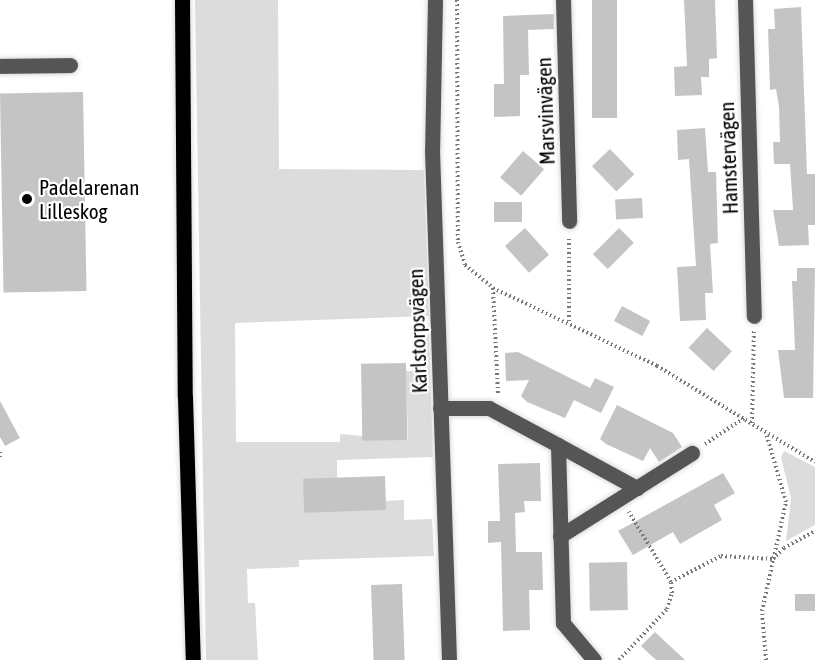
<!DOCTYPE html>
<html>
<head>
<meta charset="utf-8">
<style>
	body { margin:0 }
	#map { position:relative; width:815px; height:660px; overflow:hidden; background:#fff; font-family:"Asap Condensed",sans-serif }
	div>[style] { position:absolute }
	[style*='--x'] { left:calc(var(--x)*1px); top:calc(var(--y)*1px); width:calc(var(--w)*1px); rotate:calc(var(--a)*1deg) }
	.green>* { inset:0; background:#dcdcdc }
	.building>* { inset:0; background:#c4c4c4; transform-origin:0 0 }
	.path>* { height:4px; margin-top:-2px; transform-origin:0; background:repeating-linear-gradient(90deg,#777 0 1.5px,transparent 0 4.5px) }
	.roads { filter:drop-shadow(0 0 2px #dbdbdb) drop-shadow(0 0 2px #dbdbdb) }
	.minor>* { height:15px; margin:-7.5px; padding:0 7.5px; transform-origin:7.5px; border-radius:7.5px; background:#555 }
	.major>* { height:15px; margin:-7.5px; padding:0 7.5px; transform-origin:7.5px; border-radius:7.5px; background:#000 }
	.dots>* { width:16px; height:16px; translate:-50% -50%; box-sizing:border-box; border:3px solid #fff; border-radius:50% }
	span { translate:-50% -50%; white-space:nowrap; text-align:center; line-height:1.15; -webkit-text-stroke:4.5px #fff; paint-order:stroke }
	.street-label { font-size:21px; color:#000 }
	.poi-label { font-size:21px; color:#000 }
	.left { translate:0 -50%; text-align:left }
</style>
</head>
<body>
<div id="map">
	<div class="green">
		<div style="clip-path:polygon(195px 0,278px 0,279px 169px,424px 170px,429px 316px,235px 323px,236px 442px,340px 442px,340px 434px,408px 440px,406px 371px,414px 371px,412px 341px,429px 335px,433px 457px,337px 460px,337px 477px,304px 511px,385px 510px,386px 501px,404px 500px,404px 520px,432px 519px,434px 556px,299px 560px,299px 567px,247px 569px,248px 603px,255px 603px,258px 660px,206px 660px)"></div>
		<div style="clip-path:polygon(784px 451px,815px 467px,815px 525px,786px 541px,791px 498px,781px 457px)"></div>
	</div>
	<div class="building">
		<div style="left:592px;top:0;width:25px;height:118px"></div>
		<div style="clip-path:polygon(684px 0,715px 0,717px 58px,709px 59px,709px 77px,701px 77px,702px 95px,675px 96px,674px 67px,687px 66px)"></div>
		<div style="clip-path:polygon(801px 7px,807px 174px,815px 174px,815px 225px,808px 225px,809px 245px,779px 246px,773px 210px,793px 210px,790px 164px,774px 164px,773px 142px,780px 142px,779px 107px,776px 89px,770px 90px,768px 29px,775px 29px,774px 9px)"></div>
		<div style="clip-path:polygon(554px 14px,554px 29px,528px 30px,529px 75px,520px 75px,520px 116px,494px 117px,494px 84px,504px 84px,503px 16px)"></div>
		<div style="left:83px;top:92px;width:199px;height:83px;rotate:89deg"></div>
		<div style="clip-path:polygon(705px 128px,708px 172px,716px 172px,718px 243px,710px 244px,713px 293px,705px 293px,706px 320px,680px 321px,677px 267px,696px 266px,689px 159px,678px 160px,677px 130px)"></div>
		<div style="left:610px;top:149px;width:35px;height:25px;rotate:46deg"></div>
		<div style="left:523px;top:151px;width:28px;height:35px;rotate:41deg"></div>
		<div style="left:642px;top:198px;width:20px;height:27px;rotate:87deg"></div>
		<div style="left:494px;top:202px;width:28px;height:20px"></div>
		<div style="left:525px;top:228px;width:36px;height:27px;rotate:48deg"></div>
		<div style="left:619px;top:228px;width:21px;height:37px;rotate:45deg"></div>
		<div style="clip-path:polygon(797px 268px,815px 268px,813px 398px,784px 398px,778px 350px,795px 350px,792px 281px,797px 281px)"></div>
		<div style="left:622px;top:306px;width:32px;height:17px;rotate:28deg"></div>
		<div style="left:707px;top:328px;width:34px;height:27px;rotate:43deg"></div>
		<div style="clip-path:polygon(518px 352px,590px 388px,595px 378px,614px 387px,601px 413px,574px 400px,565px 418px,527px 402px,521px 396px,529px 380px,506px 381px,505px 353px)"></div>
		<div style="left:406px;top:363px;width:77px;height:45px;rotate:89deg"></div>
		<div style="clip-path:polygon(0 401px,20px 438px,5px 446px,0 437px)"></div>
		<div style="clip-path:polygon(617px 405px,673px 433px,682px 447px,659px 462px,650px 448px,643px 461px,606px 444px,600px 439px)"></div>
		<div style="clip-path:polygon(540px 463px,541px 501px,524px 501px,525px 512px,515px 513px,516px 552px,542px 552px,543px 590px,529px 590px,530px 630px,503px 631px,501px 542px,488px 543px,488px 521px,500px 521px,498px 464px)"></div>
		<div style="clip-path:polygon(723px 473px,735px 493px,714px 505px,722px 520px,680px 544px,673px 532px,633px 555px,618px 531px)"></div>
		<div style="left:385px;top:476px;width:34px;height:82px;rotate:88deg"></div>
		<div style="left:627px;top:562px;width:48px;height:38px;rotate:89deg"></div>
		<div style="left:402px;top:584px;width:76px;height:31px;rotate:88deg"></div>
		<div style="left:815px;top:594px;width:17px;height:20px;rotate:90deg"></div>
		<div style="clip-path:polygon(655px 632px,685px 660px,656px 660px,641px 646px)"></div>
	</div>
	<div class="path">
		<div style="--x:457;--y:0;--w:242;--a:89.8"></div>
		<div style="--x:458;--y:242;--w:24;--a:73"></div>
		<div style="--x:465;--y:265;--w:36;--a:39"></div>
		<div style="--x:493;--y:288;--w:182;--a:25.4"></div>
		<div style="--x:657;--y:366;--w:185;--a:31.3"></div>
		<div style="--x:493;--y:288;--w:106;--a:87.3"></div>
		<div style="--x:569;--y:321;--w:85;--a:-90"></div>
		<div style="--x:752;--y:423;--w:92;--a:-88.8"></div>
		<div style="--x:705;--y:444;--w:47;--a:-33.7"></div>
		<div style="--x:0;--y:452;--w:5;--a:90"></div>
		<div style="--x:671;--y:582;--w:56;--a:-27.5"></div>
		<div style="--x:721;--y:556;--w:52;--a:3.3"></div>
		<div style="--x:773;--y:559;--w:16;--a:-45"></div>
		<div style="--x:784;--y:548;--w:35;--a:-29"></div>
		<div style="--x:619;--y:660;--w:70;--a:-46.7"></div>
		<div style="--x:667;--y:609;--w:17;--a:-73"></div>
		<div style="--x:672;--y:593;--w:11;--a:-95"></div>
		<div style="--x:671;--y:582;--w:82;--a:-121"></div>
		<div style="--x:766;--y:660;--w:49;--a:-94.7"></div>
		<div style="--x:762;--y:611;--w:112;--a:-77.6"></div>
		<div style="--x:786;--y:502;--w:69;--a:-106.1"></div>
	</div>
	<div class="roads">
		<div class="minor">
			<div style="--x:435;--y:0;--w:150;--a:91.1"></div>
			<div style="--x:432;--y:150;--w:510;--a:88.09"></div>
			<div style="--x:563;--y:0;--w:221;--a:88.4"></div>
			<div style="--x:745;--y:0;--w:316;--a:88.4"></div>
			<div style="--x:0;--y:66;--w:70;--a:-0.8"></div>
			<div style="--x:440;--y:408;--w:49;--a:0"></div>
			<div style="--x:489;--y:408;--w:78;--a:28.2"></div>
			<div style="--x:558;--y:445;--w:178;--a:88.4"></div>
			<div style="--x:563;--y:623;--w:48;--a:50"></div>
			<div style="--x:558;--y:445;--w:90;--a:28.6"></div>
			<div style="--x:560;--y:536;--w:156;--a:-32.2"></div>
		</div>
		<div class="major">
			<div style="--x:182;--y:0;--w:397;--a:89.6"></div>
			<div style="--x:185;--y:397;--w:263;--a:88.3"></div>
		</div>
	</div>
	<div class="dots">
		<div style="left:27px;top:199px;background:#000"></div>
	</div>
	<div class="street-label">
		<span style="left:545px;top:111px;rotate:-92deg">Marsvinvägen</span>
		<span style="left:728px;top:158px;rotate:-92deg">Hamstervägen</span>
		<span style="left:417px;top:331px;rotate:-92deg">Karlstorpsvägen</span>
	</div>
	<div class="poi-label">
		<span class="left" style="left:39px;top:199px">Padelarenan<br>Lilleskog</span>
	</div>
</div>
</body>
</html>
